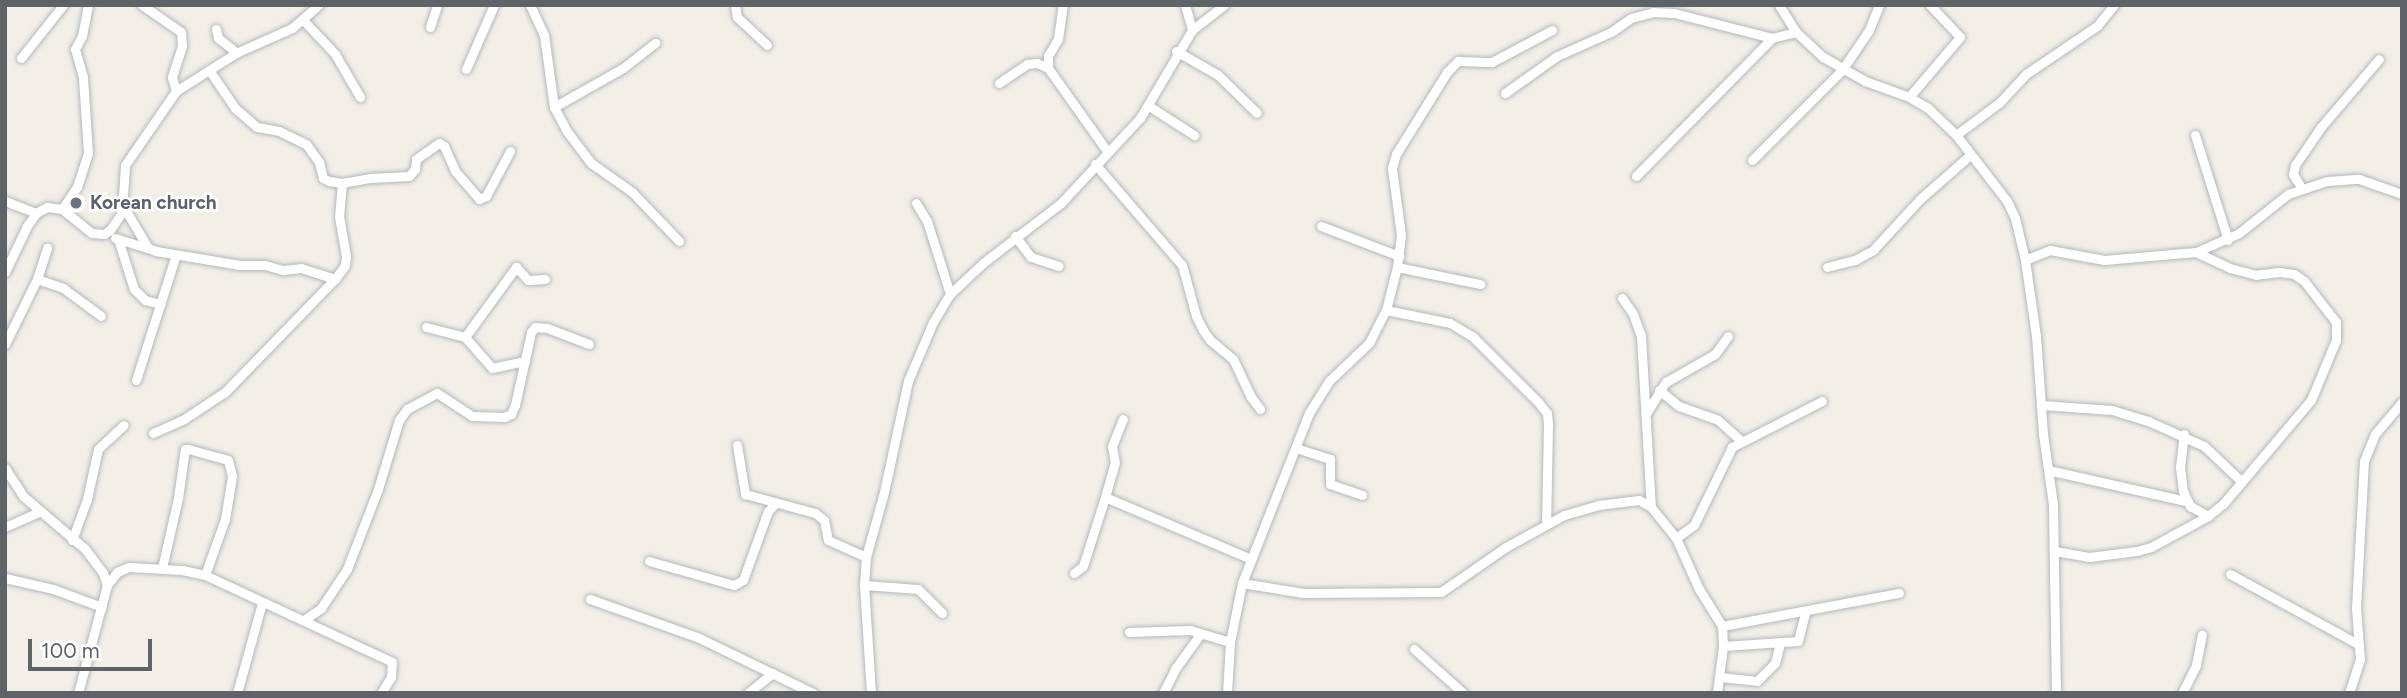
<!DOCTYPE html>
<html>
<head>
<meta charset="utf-8">
<style>
	body { margin:0 }
	#map { position:relative; width:2407px; height:698px; overflow:hidden; background:#f1efe8; font-family:Figtree,sans-serif }
	div>[style] { position:absolute }
	[style*='--x'] { left:calc(var(--x)*1px); top:calc(var(--y)*1px); width:calc(var(--w)*1px); rotate:calc(var(--a)*1deg) }
	.roads { filter:drop-shadow(0 0 2px #b5b8bc) drop-shadow(0 0 2px #b5b8bc) }
	.minor>* { height:9px; margin:-4.5px; padding:0 4.5px; transform-origin:4.5px; border-radius:4.5px; background:#fff }
	.dots>* { width:19px; height:19px; translate:-50% -50%; box-sizing:border-box; border:4px solid #fff; border-radius:50% }
	span { translate:-50% -50%; white-space:nowrap; text-align:center; line-height:1.15; -webkit-text-stroke:5px #fff; paint-order:stroke }
	.worship-label { font-size:19px; color:#5b616d; font-weight:700 }
	.left { translate:0 -50%; text-align:left }
	.frame { position:absolute; inset:0; border:7px solid #5f6368; pointer-events:none }
	.scale { position:absolute; left:28px; top:639px; width:124px; height:32px; box-sizing:border-box; border:4px solid #5f6368; border-top:0; padding-left:9px; font-size:21px; line-height:24px; white-space:nowrap; color:#5f6368; -webkit-text-stroke:5px #fff; paint-order:stroke }
</style>
</head>
<body>
<div id="map">
	<div class="roads">
		<div class="minor">
			<div style="--x:142;--y:5;--w:47;--a:34.7"></div>
			<div style="--x:181;--y:32;--w:14;--a:86"></div>
			<div style="--x:182;--y:46;--w:33;--a:108"></div>
			<div style="--x:172;--y:77;--w:15;--a:74"></div>
			<div style="--x:530;--y:5;--w:33;--a:65"></div>
			<div style="--x:544;--y:35;--w:73;--a:82.1"></div>
			<div style="--x:554;--y:107;--w:26;--a:62"></div>
			<div style="--x:566;--y:130;--w:41;--a:52.9"></div>
			<div style="--x:591;--y:163;--w:50;--a:35.3"></div>
			<div style="--x:632;--y:192;--w:68;--a:46.2"></div>
			<div style="--x:735;--y:5;--w:12;--a:81"></div>
			<div style="--x:737;--y:17;--w:41;--a:43"></div>
			<div style="--x:1185;--y:5;--w:26;--a:74"></div>
			<div style="--x:1779;--y:5;--w:32;--a:58"></div>
			<div style="--x:1796;--y:32;--w:37;--a:43"></div>
			<div style="--x:1823;--y:57;--w:48;--a:29.7"></div>
			<div style="--x:1865;--y:81;--w:47;--a:20"></div>
			<div style="--x:1909;--y:97;--w:22;--a:30"></div>
			<div style="--x:1928;--y:108;--w:39;--a:44"></div>
			<div style="--x:1956;--y:135;--w:83;--a:52.3"></div>
			<div style="--x:2007;--y:201;--w:19;--a:65"></div>
			<div style="--x:2015;--y:218;--w:43;--a:76.6"></div>
			<div style="--x:2025;--y:260;--w:77;--a:81.8"></div>
			<div style="--x:2036;--y:336;--w:98;--a:85.9"></div>
			<div style="--x:2043;--y:434;--w:71;--a:81.9"></div>
			<div style="--x:2053;--y:504;--w:189;--a:89.1"></div>
			<div style="--x:303;--y:20;--w:47;--a:46.7"></div>
			<div style="--x:335;--y:54;--w:50;--a:59.8"></div>
			<div style="--x:430;--y:27;--w:23;--a:-72"></div>
			<div style="--x:216;--y:29;--w:9;--a:77"></div>
			<div style="--x:218;--y:38;--w:24;--a:38"></div>
			<div style="--x:1176;--y:51;--w:48;--a:29.7"></div>
			<div style="--x:1218;--y:75;--w:54;--a:44.3"></div>
			<div style="--x:21;--y:58;--w:68;--a:-51.6"></div>
			<div style="--x:1048;--y:68;--w:12;--a:-90"></div>
			<div style="--x:1048;--y:56;--w:20;--a:-60"></div>
			<div style="--x:1058;--y:39;--w:34;--a:-82"></div>
			<div style="--x:466;--y:69;--w:70;--a:-66.4"></div>
			<div style="--x:209;--y:70;--w:46;--a:55.6"></div>
			<div style="--x:235;--y:108;--w:29;--a:41"></div>
			<div style="--x:257;--y:127;--w:22;--a:10"></div>
			<div style="--x:279;--y:131;--w:30;--a:26"></div>
			<div style="--x:306;--y:144;--w:22;--a:54"></div>
			<div style="--x:319;--y:162;--w:16;--a:76"></div>
			<div style="--x:323;--y:178;--w:7;--a:27"></div>
			<div style="--x:329;--y:181;--w:13;--a:9"></div>
			<div style="--x:342;--y:183;--w:28;--a:-10"></div>
			<div style="--x:370;--y:178;--w:39;--a:-3"></div>
			<div style="--x:409;--y:176;--w:9;--a:-49"></div>
			<div style="--x:415;--y:169;--w:10;--a:-84"></div>
			<div style="--x:416;--y:159;--w:28;--a:-35"></div>
			<div style="--x:439;--y:143;--w:6;--a:31"></div>
			<div style="--x:444;--y:146;--w:27;--a:66"></div>
			<div style="--x:455;--y:171;--w:37;--a:49"></div>
			<div style="--x:479;--y:199;--w:8;--a:-23"></div>
			<div style="--x:486;--y:196;--w:51;--a:-61.9"></div>
			<div style="--x:999;--y:83;--w:34;--a:-34"></div>
			<div style="--x:1027;--y:64;--w:10;--a:-6"></div>
			<div style="--x:1037;--y:63;--w:12;--a:24"></div>
			<div style="--x:1048;--y:68;--w:102;--a:54.6"></div>
			<div style="--x:1505;--y:93;--w:64;--a:-35.4"></div>
			<div style="--x:1557;--y:56;--w:59;--a:-24"></div>
			<div style="--x:1611;--y:32;--w:24;--a:-35"></div>
			<div style="--x:1631;--y:18;--w:23;--a:-15"></div>
			<div style="--x:1653;--y:12;--w:21;--a:3"></div>
			<div style="--x:1674;--y:13;--w:101;--a:14.3"></div>
			<div style="--x:1772;--y:38;--w:25;--a:-14"></div>
			<div style="--x:1909;--y:97;--w:79;--a:-49.6"></div>
			<div style="--x:1960;--y:37;--w:44;--a:-133.2"></div>
			<div style="--x:1149;--y:106;--w:54;--a:32.8"></div>
			<div style="--x:554;--y:107;--w:79;--a:-29.5"></div>
			<div style="--x:623;--y:68;--w:41;--a:-38"></div>
			<div style="--x:1956;--y:135;--w:54;--a:-36.7"></div>
			<div style="--x:1999;--y:103;--w:40;--a:-47"></div>
			<div style="--x:2026;--y:74;--w:86;--a:-34.1"></div>
			<div style="--x:2097;--y:26;--w:27;--a:-51"></div>
			<div style="--x:2195;--y:135;--w:110;--a:72.6"></div>
			<div style="--x:1752;--y:160;--w:127;--a:-45"></div>
			<div style="--x:1842;--y:70;--w:48;--a:-56"></div>
			<div style="--x:1869;--y:30;--w:27;--a:-68"></div>
			<div style="--x:1095;--y:164;--w:133;--a:49.3"></div>
			<div style="--x:1182;--y:265;--w:53;--a:74.6"></div>
			<div style="--x:1196;--y:316;--w:16;--a:63"></div>
			<div style="--x:1203;--y:330;--w:12;--a:55"></div>
			<div style="--x:1210;--y:340;--w:30;--a:40"></div>
			<div style="--x:1233;--y:359;--w:42;--a:64.7"></div>
			<div style="--x:1251;--y:397;--w:15;--a:53"></div>
			<div style="--x:1636;--y:176;--w:194;--a:-45.4"></div>
			<div style="--x:2302;--y:189;--w:17;--a:-121"></div>
			<div style="--x:2293;--y:174;--w:9;--a:-77"></div>
			<div style="--x:2295;--y:165;--w:46;--a:-55.6"></div>
			<div style="--x:2321;--y:127;--w:89;--a:-49.5"></div>
			<div style="--x:5;--y:201;--w:33;--a:21"></div>
			<div style="--x:916;--y:203;--w:21;--a:59"></div>
			<div style="--x:927;--y:221;--w:77;--a:72.5"></div>
			<div style="--x:122;--y:204;--w:51;--a:59.4"></div>
			<div style="--x:148;--y:248;--w:9;--a:21"></div>
			<div style="--x:156;--y:251;--w:85;--a:9.5"></div>
			<div style="--x:240;--y:265;--w:25;--a:0"></div>
			<div style="--x:265;--y:265;--w:19;--a:16"></div>
			<div style="--x:283;--y:270;--w:18;--a:-6"></div>
			<div style="--x:301;--y:268;--w:36;--a:18"></div>
			<div style="--x:62;--y:209;--w:27;--a:-56"></div>
			<div style="--x:77;--y:187;--w:36;--a:-72"></div>
			<div style="--x:88;--y:153;--w:76;--a:-93.8"></div>
			<div style="--x:83;--y:77;--w:29;--a:-106"></div>
			<div style="--x:75;--y:49;--w:15;--a:-62"></div>
			<div style="--x:82;--y:36;--w:32;--a:-79"></div>
			<div style="--x:1321;--y:226;--w:84;--a:21"></div>
			<div style="--x:1015;--y:236;--w:26;--a:53"></div>
			<div style="--x:1031;--y:257;--w:29;--a:18"></div>
			<div style="--x:115;--y:238;--w:34;--a:17"></div>
			<div style="--x:118;--y:239;--w:52;--a:72.3"></div>
			<div style="--x:134;--y:289;--w:16;--a:45"></div>
			<div style="--x:145;--y:300;--w:16;--a:15"></div>
			<div style="--x:2025;--y:260;--w:27;--a:-22"></div>
			<div style="--x:2050;--y:250;--w:55;--a:10.5"></div>
			<div style="--x:2104;--y:260;--w:92;--a:-5"></div>
			<div style="--x:2196;--y:252;--w:47;--a:-23.8"></div>
			<div style="--x:2239;--y:233;--w:63;--a:-38.5"></div>
			<div style="--x:2288;--y:194;--w:41;--a:-18.4"></div>
			<div style="--x:2327;--y:181;--w:32;--a:-4"></div>
			<div style="--x:2359;--y:179;--w:46;--a:19.2"></div>
			<div style="--x:1397;--y:267;--w:85;--a:11.6"></div>
			<div style="--x:1827;--y:267;--w:29;--a:-14"></div>
			<div style="--x:1855;--y:260;--w:21;--a:-29"></div>
			<div style="--x:1873;--y:250;--w:69;--a:-47.3"></div>
			<div style="--x:1920;--y:199;--w:65;--a:-41.3"></div>
			<div style="--x:5;--y:272;--w:51;--a:-64.4"></div>
			<div style="--x:27;--y:226;--w:16;--a:-55"></div>
			<div style="--x:36;--y:213;--w:13;--a:-29"></div>
			<div style="--x:47;--y:207;--w:15;--a:8"></div>
			<div style="--x:62;--y:209;--w:38;--a:39"></div>
			<div style="--x:92;--y:233;--w:12;--a:5"></div>
			<div style="--x:104;--y:234;--w:7;--a:-34"></div>
			<div style="--x:110;--y:230;--w:22;--a:-56"></div>
			<div style="--x:122;--y:212;--w:47;--a:-86.3"></div>
			<div style="--x:125;--y:165;--w:90;--a:-55.4"></div>
			<div style="--x:176;--y:91;--w:71;--a:-32.3"></div>
			<div style="--x:236;--y:53;--w:61;--a:-24.1"></div>
			<div style="--x:292;--y:28;--w:35;--a:-41"></div>
			<div style="--x:37;--y:279;--w:28;--a:19"></div>
			<div style="--x:63;--y:288;--w:47;--a:36.4"></div>
			<div style="--x:1622;--y:298;--w:19;--a:55"></div>
			<div style="--x:1633;--y:314;--w:23;--a:70"></div>
			<div style="--x:1641;--y:336;--w:171;--a:86.7"></div>
			<div style="--x:1386;--y:310;--w:65;--a:11.5"></div>
			<div style="--x:1450;--y:323;--w:27;--a:31"></div>
			<div style="--x:1473;--y:337;--w:92;--a:45"></div>
			<div style="--x:1538;--y:402;--w:14;--a:51"></div>
			<div style="--x:1547;--y:413;--w:11;--a:85"></div>
			<div style="--x:1548;--y:424;--w:101;--a:91.1"></div>
			<div style="--x:426;--y:327;--w:40;--a:14.4"></div>
			<div style="--x:465;--y:337;--w:41;--a:48.9"></div>
			<div style="--x:492;--y:368;--w:34;--a:-12"></div>
			<div style="--x:465;--y:337;--w:87;--a:-53.9"></div>
			<div style="--x:516;--y:267;--w:18;--a:47"></div>
			<div style="--x:528;--y:280;--w:17;--a:-3"></div>
			<div style="--x:5;--y:344;--w:72;--a:-63.8"></div>
			<div style="--x:37;--y:279;--w:33;--a:-72"></div>
			<div style="--x:136;--y:380;--w:131;--a:-72.3"></div>
			<div style="--x:1659;--y:390;--w:26;--a:39"></div>
			<div style="--x:1679;--y:406;--w:41;--a:19.7"></div>
			<div style="--x:1718;--y:420;--w:31;--a:42"></div>
			<div style="--x:2042;--y:405;--w:70;--a:4.1"></div>
			<div style="--x:2112;--y:410;--w:38;--a:17"></div>
			<div style="--x:2148;--y:421;--w:61;--a:24.1"></div>
			<div style="--x:2204;--y:446;--w:52;--a:43.5"></div>
			<div style="--x:1647;--y:412;--w:36;--a:-58"></div>
			<div style="--x:1666;--y:382;--w:56;--a:-29.7"></div>
			<div style="--x:1715;--y:354;--w:22;--a:-54"></div>
			<div style="--x:153;--y:433;--w:34;--a:-24"></div>
			<div style="--x:184;--y:419;--w:49;--a:-33.4"></div>
			<div style="--x:225;--y:392;--w:158;--a:-45.8"></div>
			<div style="--x:335;--y:279;--w:17;--a:-54"></div>
			<div style="--x:345;--y:265;--w:9;--a:-84"></div>
			<div style="--x:346;--y:256;--w:40;--a:-100"></div>
			<div style="--x:339;--y:217;--w:34;--a:-85"></div>
			<div style="--x:2184;--y:434;--w:33;--a:97"></div>
			<div style="--x:2180;--y:467;--w:24;--a:83"></div>
			<div style="--x:2183;--y:491;--w:17;--a:65"></div>
			<div style="--x:2190;--y:506;--w:21;--a:29"></div>
			<div style="--x:737;--y:445;--w:50;--a:80.7"></div>
			<div style="--x:745;--y:494;--w:73;--a:15.2"></div>
			<div style="--x:815;--y:513;--w:11;--a:38"></div>
			<div style="--x:824;--y:520;--w:20;--a:79"></div>
			<div style="--x:828;--y:540;--w:42;--a:24.1"></div>
			<div style="--x:1296;--y:448;--w:36;--a:18"></div>
			<div style="--x:1330;--y:459;--w:25;--a:90"></div>
			<div style="--x:1330;--y:484;--w:34;--a:19"></div>
			<div style="--x:5;--y:468;--w:33;--a:57"></div>
			<div style="--x:23;--y:496;--w:82;--a:40.5"></div>
			<div style="--x:85;--y:549;--w:30;--a:53"></div>
			<div style="--x:103;--y:573;--w:13;--a:72"></div>
			<div style="--x:107;--y:585;--w:112;--a:105"></div>
			<div style="--x:2048;--y:470;--w:141;--a:12.7"></div>
			<div style="--x:1105;--y:497;--w:159;--a:23"></div>
			<div style="--x:5;--y:527;--w:36;--a:-24"></div>
			<div style="--x:1676;--y:538;--w:22;--a:-36"></div>
			<div style="--x:1694;--y:525;--w:87;--a:-64"></div>
			<div style="--x:1732;--y:447;--w:101;--a:-27.1"></div>
			<div style="--x:72;--y:540;--w:44;--a:-69.9"></div>
			<div style="--x:87;--y:499;--w:51;--a:-77.6"></div>
			<div style="--x:98;--y:449;--w:35;--a:-43"></div>
			<div style="--x:2055;--y:551;--w:35;--a:10"></div>
			<div style="--x:2089;--y:557;--w:48;--a:-7.1"></div>
			<div style="--x:2137;--y:551;--w:15;--a:-16"></div>
			<div style="--x:2151;--y:547;--w:65;--a:-28.5"></div>
			<div style="--x:2208;--y:516;--w:19;--a:-39"></div>
			<div style="--x:2223;--y:504;--w:136;--a:-49.8"></div>
			<div style="--x:2311;--y:400;--w:65;--a:-67.4"></div>
			<div style="--x:2336;--y:340;--w:18;--a:-90"></div>
			<div style="--x:2336;--y:322;--w:52;--a:-128"></div>
			<div style="--x:2304;--y:281;--w:12;--a:-145"></div>
			<div style="--x:2294;--y:274;--w:15;--a:-172"></div>
			<div style="--x:2279;--y:272;--w:23;--a:173"></div>
			<div style="--x:2256;--y:275;--w:27;--a:-165"></div>
			<div style="--x:2230;--y:268;--w:38;--a:-155"></div>
			<div style="--x:649;--y:561;--w:88;--a:15.8"></div>
			<div style="--x:734;--y:585;--w:10;--a:-29"></div>
			<div style="--x:743;--y:580;--w:73;--a:-70.1"></div>
			<div style="--x:768;--y:511;--w:10;--a:-45"></div>
			<div style="--x:162;--y:568;--w:72;--a:-77.1"></div>
			<div style="--x:178;--y:498;--w:49;--a:-81.9"></div>
			<div style="--x:185;--y:449;--w:3;--a:0"></div>
			<div style="--x:188;--y:449;--w:41;--a:15.4"></div>
			<div style="--x:228;--y:460;--w:16;--a:76"></div>
			<div style="--x:232;--y:476;--w:44;--a:99.2"></div>
			<div style="--x:225;--y:519;--w:59;--a:109.7"></div>
			<div style="--x:1074;--y:573;--w:11;--a:-38"></div>
			<div style="--x:1083;--y:566;--w:72;--a:-72.3"></div>
			<div style="--x:1105;--y:497;--w:35;--a:-74"></div>
			<div style="--x:1115;--y:463;--w:17;--a:-100"></div>
			<div style="--x:1112;--y:446;--w:29;--a:-68"></div>
			<div style="--x:2230;--y:574;--w:146;--a:28.7"></div>
			<div style="--x:5;--y:578;--w:49;--a:12.9"></div>
			<div style="--x:53;--y:589;--w:52;--a:20.2"></div>
			<div style="--x:1242;--y:583;--w:62;--a:9.3"></div>
			<div style="--x:1303;--y:593;--w:138;--a:-0.4"></div>
			<div style="--x:1441;--y:592;--w:79;--a:-34.7"></div>
			<div style="--x:1506;--y:547;--w:66;--a:-28.9"></div>
			<div style="--x:1564;--y:515;--w:35;--a:-16"></div>
			<div style="--x:1598;--y:505;--w:41;--a:-7"></div>
			<div style="--x:1639;--y:500;--w:14;--a:30"></div>
			<div style="--x:1651;--y:507;--w:40;--a:51"></div>
			<div style="--x:1676;--y:538;--w:56;--a:65.7"></div>
			<div style="--x:1699;--y:589;--w:44;--a:58.1"></div>
			<div style="--x:1722;--y:626;--w:20;--a:87"></div>
			<div style="--x:1723;--y:646;--w:47;--a:97.3"></div>
			<div style="--x:107;--y:585;--w:16;--a:-52"></div>
			<div style="--x:117;--y:572;--w:13;--a:-23"></div>
			<div style="--x:129;--y:567;--w:53;--a:3.2"></div>
			<div style="--x:182;--y:570;--w:24;--a:12"></div>
			<div style="--x:205;--y:575;--w:206;--a:24.9"></div>
			<div style="--x:392;--y:662;--w:15;--a:94"></div>
			<div style="--x:391;--y:677;--w:19;--a:122"></div>
			<div style="--x:864;--y:585;--w:54;--a:4.2"></div>
			<div style="--x:918;--y:589;--w:34;--a:45"></div>
			<div style="--x:590;--y:599;--w:114;--a:19.6"></div>
			<div style="--x:697;--y:637;--w:129;--a:25.8"></div>
			<div style="--x:304;--y:620;--w:21;--a:-35"></div>
			<div style="--x:321;--y:608;--w:47;--a:-56.3"></div>
			<div style="--x:347;--y:569;--w:86;--a:-68.8"></div>
			<div style="--x:378;--y:489;--w:72;--a:-73.1"></div>
			<div style="--x:399;--y:420;--w:14;--a:-54"></div>
			<div style="--x:407;--y:409;--w:34;--a:-28"></div>
			<div style="--x:437;--y:393;--w:42;--a:33.3"></div>
			<div style="--x:472;--y:416;--w:32;--a:2"></div>
			<div style="--x:504;--y:417;--w:8;--a:-23"></div>
			<div style="--x:511;--y:414;--w:10;--a:-66"></div>
			<div style="--x:515;--y:405;--w:75;--a:-77.6"></div>
			<div style="--x:531;--y:332;--w:6;--a:-51"></div>
			<div style="--x:535;--y:327;--w:12;--a:5"></div>
			<div style="--x:547;--y:328;--w:45;--a:20.9"></div>
			<div style="--x:1722;--y:626;--w:180;--a:-10.6"></div>
			<div style="--x:1129;--y:632;--w:61;--a:-1.9"></div>
			<div style="--x:1190;--y:630;--w:42;--a:16.7"></div>
			<div style="--x:1723;--y:646;--w:75;--a:-3.8"></div>
			<div style="--x:1798;--y:641;--w:30;--a:-76"></div>
			<div style="--x:1414;--y:649;--w:66;--a:41.9"></div>
			<div style="--x:1720;--y:677;--w:37;--a:6"></div>
			<div style="--x:1757;--y:681;--w:25;--a:-45"></div>
			<div style="--x:1775;--y:663;--w:21;--a:-76"></div>
			<div style="--x:237;--y:693;--w:93;--a:-74.5"></div>
			<div style="--x:748;--y:693;--w:32;--a:-39"></div>
			<div style="--x:871;--y:693;--w:108;--a:-93.7"></div>
			<div style="--x:864;--y:585;--w:28;--a:-86"></div>
			<div style="--x:866;--y:557;--w:67;--a:-74.5"></div>
			<div style="--x:884;--y:492;--w:114;--a:-77.8"></div>
			<div style="--x:908;--y:381;--w:64;--a:-67"></div>
			<div style="--x:933;--y:322;--w:33;--a:-59"></div>
			<div style="--x:950;--y:294;--w:45;--a:-43.2"></div>
			<div style="--x:983;--y:263;--w:98;--a:-37.6"></div>
			<div style="--x:1061;--y:203;--w:116;--a:-47.1"></div>
			<div style="--x:1140;--y:118;--w:102;--a:-59.4"></div>
			<div style="--x:1192;--y:30;--w:41;--a:-38"></div>
			<div style="--x:1163;--y:693;--w:27;--a:-63"></div>
			<div style="--x:1175;--y:669;--w:44;--a:-54.2"></div>
			<div style="--x:1227;--y:693;--w:51;--a:-86.6"></div>
			<div style="--x:1230;--y:642;--w:60;--a:-78.5"></div>
			<div style="--x:1242;--y:583;--w:183;--a:-68.5"></div>
			<div style="--x:1309;--y:413;--w:39;--a:-58"></div>
			<div style="--x:1330;--y:380;--w:54;--a:-43.5"></div>
			<div style="--x:1369;--y:343;--w:37;--a:-63"></div>
			<div style="--x:1386;--y:310;--w:44;--a:-75.7"></div>
			<div style="--x:1397;--y:267;--w:32;--a:-83"></div>
			<div style="--x:1401;--y:235;--w:68;--a:-97.7"></div>
			<div style="--x:1392;--y:168;--w:15;--a:-74"></div>
			<div style="--x:1396;--y:154;--w:97;--a:-58.1"></div>
			<div style="--x:1447;--y:72;--w:16;--a:-45"></div>
			<div style="--x:1458;--y:61;--w:34;--a:2"></div>
			<div style="--x:1492;--y:62;--w:68;--a:-28.1"></div>
			<div style="--x:2182;--y:693;--w:31;--a:-63"></div>
			<div style="--x:2196;--y:665;--w:31;--a:-79"></div>
			<div style="--x:2349;--y:693;--w:36;--a:-72"></div>
			<div style="--x:2360;--y:659;--w:51;--a:-94.5"></div>
			<div style="--x:2356;--y:608;--w:147;--a:-86.9"></div>
			<div style="--x:2364;--y:461;--w:29;--a:-68"></div>
			<div style="--x:2375;--y:434;--w:42;--a:-49.8"></div>
		</div>
	</div>
	<div class="dots">
		<div style="left:76px;top:203px;background:#6b7280"></div>
	</div>
	<div class="worship-label">
		<span class="left" style="left:90px;top:203px">Korean church</span>
	</div>
	<div class="frame"></div>
	<div class="scale">100 m</div>
</div>
</body>
</html>
